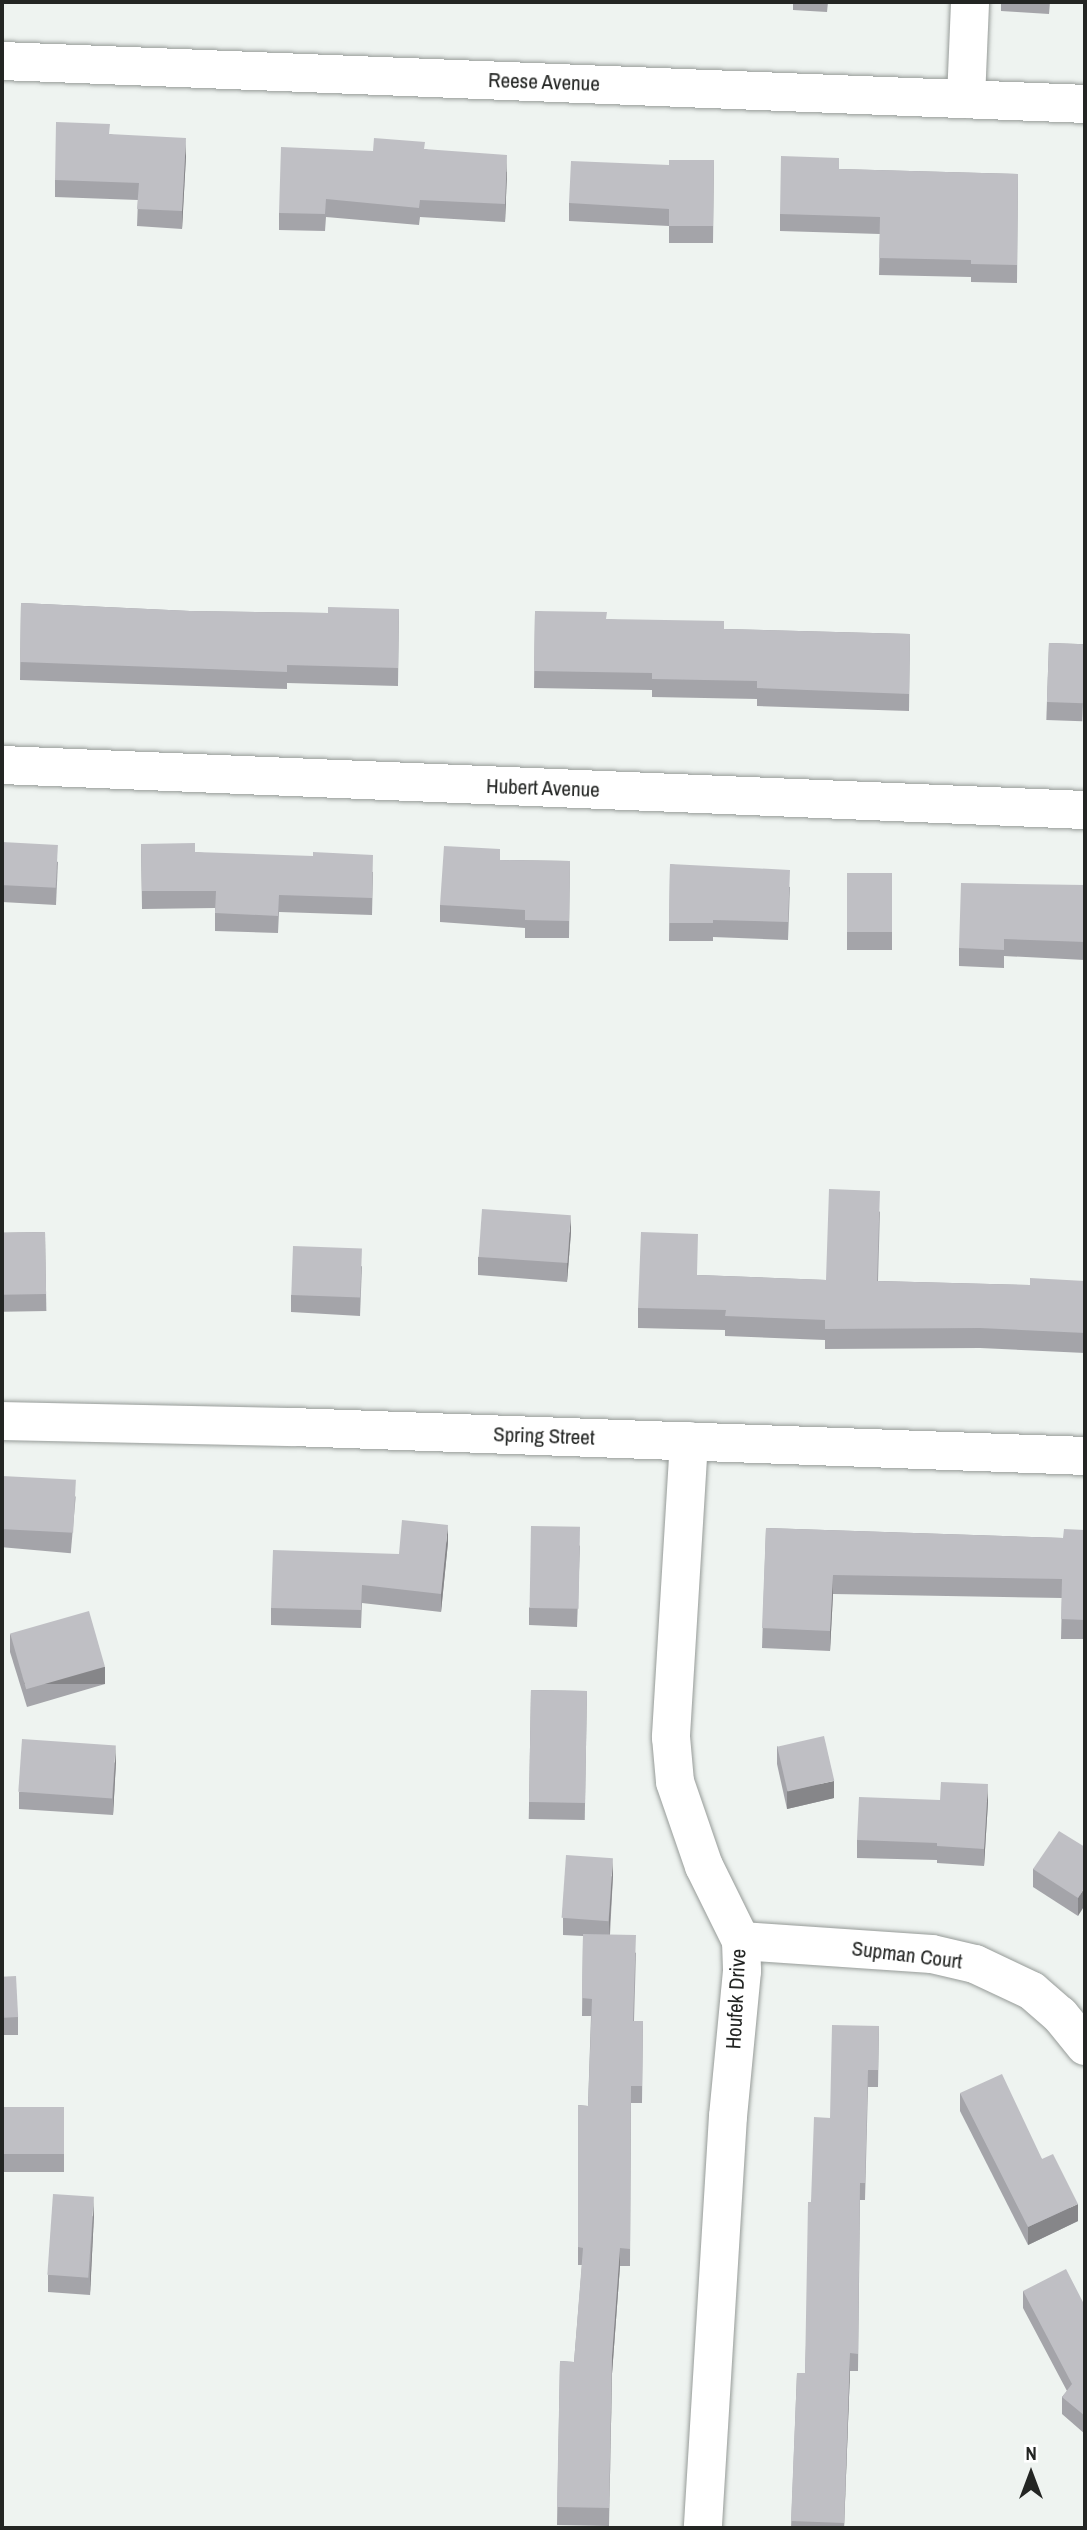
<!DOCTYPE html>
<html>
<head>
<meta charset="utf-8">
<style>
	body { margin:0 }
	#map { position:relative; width:1087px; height:2530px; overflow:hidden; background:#eef3f0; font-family:"Archivo Narrow",sans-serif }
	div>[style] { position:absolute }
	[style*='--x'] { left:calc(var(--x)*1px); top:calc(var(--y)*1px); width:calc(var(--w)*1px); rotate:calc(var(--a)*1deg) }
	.roads { filter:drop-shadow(0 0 2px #969b98) drop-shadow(0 0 2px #969b98) }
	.minor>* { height:38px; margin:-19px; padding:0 19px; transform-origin:19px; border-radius:19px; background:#fff }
	.wall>* { inset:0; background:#a4a4a9; transform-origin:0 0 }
	.shaded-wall>* { inset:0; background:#868689; transform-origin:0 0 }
	.building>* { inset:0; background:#bfbfc4; transform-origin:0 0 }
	span { translate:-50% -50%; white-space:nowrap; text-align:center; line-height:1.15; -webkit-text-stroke:5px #fff; paint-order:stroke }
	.street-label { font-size:21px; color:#232523 }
	.frame { position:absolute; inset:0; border:4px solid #232523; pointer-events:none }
	.north { position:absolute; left:996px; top:2439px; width:70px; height:70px; -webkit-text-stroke:5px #fff; paint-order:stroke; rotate:0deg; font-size:19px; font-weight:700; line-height:28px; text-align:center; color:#232523 }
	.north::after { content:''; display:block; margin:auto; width:24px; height:32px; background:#232523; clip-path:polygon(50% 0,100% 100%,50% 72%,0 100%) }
</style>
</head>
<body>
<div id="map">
	<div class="roads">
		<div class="minor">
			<div style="--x:2;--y:61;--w:1084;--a:2.27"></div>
			<div style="--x:966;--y:99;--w:97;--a:-87.6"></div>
			<div style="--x:2;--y:765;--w:1084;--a:2.38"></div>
			<div style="--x:2;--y:1421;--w:290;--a:1.2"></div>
			<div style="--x:292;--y:1427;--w:794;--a:2.09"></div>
			<div style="--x:689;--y:1441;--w:297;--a:93.5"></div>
			<div style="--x:671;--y:1737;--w:45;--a:84.9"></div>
			<div style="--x:675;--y:1782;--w:89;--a:71"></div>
			<div style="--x:704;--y:1866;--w:84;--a:63.7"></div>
			<div style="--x:741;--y:1941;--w:30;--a:88"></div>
			<div style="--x:742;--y:1971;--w:146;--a:95.5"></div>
			<div style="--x:728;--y:2116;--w:413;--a:93.5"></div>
			<div style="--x:741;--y:1941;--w:191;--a:3.9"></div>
			<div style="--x:932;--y:1954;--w:44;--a:13.1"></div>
			<div style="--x:975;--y:1964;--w:63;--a:25.3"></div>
			<div style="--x:1032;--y:1991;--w:37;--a:41"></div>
			<div style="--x:1060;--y:2015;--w:40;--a:51"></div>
		</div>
	</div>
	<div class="wall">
		<div style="clip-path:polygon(793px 2px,828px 2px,827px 12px,793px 10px)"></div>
		<div style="clip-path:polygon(869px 2px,918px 2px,918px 4px)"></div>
		<div style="clip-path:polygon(1001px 2px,1050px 2px,1049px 14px,1001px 11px)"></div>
		<div style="clip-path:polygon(110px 134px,186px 156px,182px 229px,137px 226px,138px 200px,55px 197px,55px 180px)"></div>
		<div style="clip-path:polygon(425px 149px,507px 172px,505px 222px,420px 217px,419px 225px,326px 217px,325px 231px,279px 230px,279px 213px,373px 151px)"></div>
		<div style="clip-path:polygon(714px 160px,713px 243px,669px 243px,669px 226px,569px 221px,569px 203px,669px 165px)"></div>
		<div style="clip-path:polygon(839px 169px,1018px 174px,1017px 283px,971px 282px,971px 277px,879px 275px,880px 234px,780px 231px,780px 214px)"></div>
		<div style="clip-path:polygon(21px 603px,190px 611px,328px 613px,399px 609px,398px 686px,287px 683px,287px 689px,20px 680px)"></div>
		<div style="clip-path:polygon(535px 611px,606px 619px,724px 629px,910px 634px,909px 711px,757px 706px,757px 699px,652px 697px,652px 690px,534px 688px)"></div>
		<div style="left:1049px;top:643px;width:36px;height:77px;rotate:2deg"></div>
		<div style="clip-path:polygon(2px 842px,58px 862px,56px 905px,2px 902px)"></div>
		<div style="clip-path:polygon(141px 844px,195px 852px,373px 872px,372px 915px,279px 912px,278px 933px,215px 931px,215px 908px,142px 909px)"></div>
		<div style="clip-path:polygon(500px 860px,570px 861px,569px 938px,525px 938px,525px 928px,440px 922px,440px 905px)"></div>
		<div style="clip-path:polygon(670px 864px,790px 887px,788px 940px,713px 937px,713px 941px,669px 941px)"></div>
		<div style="left:847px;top:873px;width:45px;height:77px"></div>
		<div style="clip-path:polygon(1085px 885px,1085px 960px,1004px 956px,1004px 968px,959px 966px,959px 948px)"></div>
		<div style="clip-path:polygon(880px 1211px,878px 1281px,1030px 1285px,1085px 1281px,1085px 1353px,980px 1348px,825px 1349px,825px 1340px,725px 1336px,725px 1330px,638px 1328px,638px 1308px,698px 1275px,826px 1280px)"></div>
		<div style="left:45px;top:1232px;width:79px;height:43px;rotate:89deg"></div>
		<div style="clip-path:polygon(571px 1232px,567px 1282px,478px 1275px,478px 1257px)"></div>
		<div style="clip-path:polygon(362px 1266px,360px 1316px,291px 1312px,291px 1295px)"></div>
		<div style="left:2px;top:1490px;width:74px;height:57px;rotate:5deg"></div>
		<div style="clip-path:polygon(766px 1528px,1063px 1538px,1085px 1530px,1085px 1639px,1061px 1639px,1062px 1598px,833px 1594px,830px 1651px,762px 1648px)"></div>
		<div style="clip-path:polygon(448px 1542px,441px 1612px,362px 1603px,361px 1628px,271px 1625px,271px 1608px,399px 1554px)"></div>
		<div style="clip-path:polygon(580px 1545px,577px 1627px,529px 1625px,529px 1608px)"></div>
		<div style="clip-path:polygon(10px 1634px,105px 1684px,27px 1707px,10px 1652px)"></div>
		<div style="left:531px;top:1690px;width:56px;height:129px;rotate:1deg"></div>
		<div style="clip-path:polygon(777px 1746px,834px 1798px,787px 1809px,777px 1764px)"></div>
		<div style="clip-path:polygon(116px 1762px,113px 1815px,19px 1809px,19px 1792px)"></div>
		<div style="clip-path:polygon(940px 1800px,988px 1802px,984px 1866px,937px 1863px,937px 1860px,857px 1858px,857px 1840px)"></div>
		<div style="clip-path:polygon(1085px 1847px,1078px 1916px,1033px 1887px,1033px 1869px)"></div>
		<div style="clip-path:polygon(613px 1875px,610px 1935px,636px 1953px,634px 2021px,643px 2021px,642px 2103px,631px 2103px,630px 2266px,620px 2266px,612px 2374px,609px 2526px,557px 2525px,560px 2361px,574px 2362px,582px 2265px,578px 2265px,578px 2105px,588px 2106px,591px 2016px,582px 2016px,583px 1936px,563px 1935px,563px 1918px)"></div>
		<div style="clip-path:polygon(2px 1977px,18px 2017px,18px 2035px,2px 2035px)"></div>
		<div style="clip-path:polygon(879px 2026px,878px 2087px,868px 2087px,865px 2200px,860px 2200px,858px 2371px,850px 2371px,844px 2528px,791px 2528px,797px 2373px,805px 2373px,811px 2202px)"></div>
		<div style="clip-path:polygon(960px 2093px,1042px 2159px,1078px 2221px,1028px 2245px,960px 2111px)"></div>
		<div style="left:64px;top:2107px;width:65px;height:62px;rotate:90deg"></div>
		<div style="clip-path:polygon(94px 2214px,90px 2295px,48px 2292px,48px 2275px)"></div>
		<div style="clip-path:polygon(1023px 2291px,1085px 2306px,1085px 2434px,1062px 2414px,1062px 2397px,1067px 2391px,1023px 2308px)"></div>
	</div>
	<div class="shaded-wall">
		<div style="clip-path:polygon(186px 138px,186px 156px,182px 229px,182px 211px)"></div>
		<div style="clip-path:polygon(507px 155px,507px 172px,505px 222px,505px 204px)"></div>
		<div style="clip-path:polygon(571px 1215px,571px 1232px,567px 1282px,567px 1264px)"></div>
		<div style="clip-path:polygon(448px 1525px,448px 1542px,441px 1612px,441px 1594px)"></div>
		<div style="clip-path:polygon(833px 1575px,833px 1594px,830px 1651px,830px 1631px)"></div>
		<div style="left:105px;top:1667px;width:17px;height:81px;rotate:90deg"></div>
		<div style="clip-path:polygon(116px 1745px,116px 1762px,113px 1815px,113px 1797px)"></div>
		<div style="clip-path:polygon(834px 1781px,834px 1798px,787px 1809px,787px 1791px)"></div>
		<div style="clip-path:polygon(988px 1784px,988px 1802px,984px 1866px,984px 1849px)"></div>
		<div style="clip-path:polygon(613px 1858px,613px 1875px,609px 1938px,609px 1920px)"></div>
		<div style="clip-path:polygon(1085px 1887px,1085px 1905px,1078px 1916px,1078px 1898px)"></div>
		<div style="clip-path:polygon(94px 2197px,94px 2214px,90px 2295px,90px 2277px)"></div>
		<div style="clip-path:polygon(1078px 2204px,1078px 2221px,1028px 2245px,1028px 2227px)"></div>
		<div style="clip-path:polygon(620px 2248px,620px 2266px,612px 2374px,609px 2526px,612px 2356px)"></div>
		<div style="clip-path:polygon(850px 2353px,850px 2371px,844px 2528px,844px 2523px)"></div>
	</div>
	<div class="building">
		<div style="clip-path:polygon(56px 122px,110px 124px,109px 134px,186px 138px,182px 211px,137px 209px,139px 183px,55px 180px)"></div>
		<div style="clip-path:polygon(374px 138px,425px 142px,424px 149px,507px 155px,505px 204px,420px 200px,419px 208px,326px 199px,325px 214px,279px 213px,281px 147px,373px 151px)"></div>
		<div style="clip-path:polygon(781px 156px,839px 158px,839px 169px,1018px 174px,1017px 265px,971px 264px,971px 260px,879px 258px,880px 217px,780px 214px)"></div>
		<div style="clip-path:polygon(669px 160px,714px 160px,713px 226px,669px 226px,669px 209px,569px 203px,571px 161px,669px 165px)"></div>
		<div style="clip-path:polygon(21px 603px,190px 611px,328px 613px,328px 607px,399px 609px,398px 668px,287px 665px,287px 672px,20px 662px)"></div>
		<div style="clip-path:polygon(535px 611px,607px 612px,606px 619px,724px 621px,724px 629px,910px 634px,909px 694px,757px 688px,757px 681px,652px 679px,652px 673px,534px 671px)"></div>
		<div style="left:1049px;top:643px;width:36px;height:59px;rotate:2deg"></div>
		<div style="left:2px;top:842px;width:56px;height:43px;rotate:3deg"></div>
		<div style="clip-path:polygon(195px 843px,195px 852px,313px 856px,313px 852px,373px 855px,372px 898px,279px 895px,278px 916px,215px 913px,216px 891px,142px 891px,141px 844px)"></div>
		<div style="clip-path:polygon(444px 846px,500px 849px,500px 860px,570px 861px,569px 921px,525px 920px,525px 910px,440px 905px)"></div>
		<div style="clip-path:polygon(670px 864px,790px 870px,788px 922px,713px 920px,713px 923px,669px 923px)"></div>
		<div style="left:847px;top:873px;width:45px;height:59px"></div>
		<div style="clip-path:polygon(961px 883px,1085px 885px,1085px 942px,1004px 939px,1004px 950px,959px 948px)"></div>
		<div style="clip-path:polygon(829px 1189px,880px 1191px,877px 1281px,1030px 1285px,1030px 1278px,1085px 1281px,1085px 1333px,980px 1328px,825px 1329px,825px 1320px,725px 1316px,726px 1310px,638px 1308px,641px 1232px,698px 1234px,697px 1275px,826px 1280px)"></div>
		<div style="left:482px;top:1209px;width:89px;height:48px;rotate:4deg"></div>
		<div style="left:45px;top:1232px;width:62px;height:43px;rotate:89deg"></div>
		<div style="left:293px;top:1246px;width:69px;height:49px;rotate:2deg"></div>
		<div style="left:2px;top:1476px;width:74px;height:53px;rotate:3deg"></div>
		<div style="clip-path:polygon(402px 1520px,448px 1525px,441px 1594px,362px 1585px,361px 1610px,271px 1608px,273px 1550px,399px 1554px)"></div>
		<div style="left:531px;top:1526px;width:49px;height:82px;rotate:1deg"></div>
		<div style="clip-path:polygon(766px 1528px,1063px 1538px,1064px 1529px,1085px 1530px,1085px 1620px,1061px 1619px,1062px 1579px,833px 1575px,830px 1631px,762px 1628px)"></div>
		<div style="left:89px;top:1611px;width:58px;height:82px;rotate:74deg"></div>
		<div style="left:531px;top:1690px;width:56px;height:112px;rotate:1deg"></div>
		<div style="left:824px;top:1736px;width:46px;height:48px;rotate:77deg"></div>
		<div style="left:22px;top:1739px;width:94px;height:53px;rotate:4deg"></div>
		<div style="clip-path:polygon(941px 1782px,988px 1784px,984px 1849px,937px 1846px,937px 1843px,857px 1840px,859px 1797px,940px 1800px)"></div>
		<div style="clip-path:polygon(1059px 1831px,1085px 1847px,1085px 1887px,1078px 1898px,1033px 1869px)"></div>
		<div style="left:566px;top:1855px;width:47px;height:63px;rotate:4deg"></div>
		<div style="clip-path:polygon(583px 1934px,636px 1935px,633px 2021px,643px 2021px,642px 2086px,631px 2086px,630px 2249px,620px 2248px,612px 2356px,609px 2508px,557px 2507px,560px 2361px,574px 2362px,583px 2248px,578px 2247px,578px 2105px,588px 2106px,592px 1999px,582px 1998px)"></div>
		<div style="left:16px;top:1976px;width:41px;height:14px;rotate:87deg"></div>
		<div style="clip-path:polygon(832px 2025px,879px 2026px,878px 2070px,868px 2070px,865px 2183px,860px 2183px,858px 2354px,850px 2353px,844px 2523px,791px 2521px,797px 2373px,805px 2373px,808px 2202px,811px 2202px,814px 2117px,830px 2118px)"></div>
		<div style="clip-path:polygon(1002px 2074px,1042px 2159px,1053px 2154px,1078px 2204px,1028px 2227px,960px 2093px)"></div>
		<div style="left:64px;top:2107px;width:47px;height:62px;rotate:90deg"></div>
		<div style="left:53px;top:2194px;width:41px;height:81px;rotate:4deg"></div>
		<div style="clip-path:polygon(1066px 2269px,1085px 2306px,1085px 2416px,1062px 2397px,1072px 2384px,1023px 2291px)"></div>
	</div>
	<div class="street-label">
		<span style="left:544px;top:82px;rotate:2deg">Reese Avenue</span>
		<span style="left:543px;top:788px;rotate:2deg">Hubert Avenue</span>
		<span style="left:544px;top:1436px;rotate:2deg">Spring Street</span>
		<span style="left:907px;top:1955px;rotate:7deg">Supman Court</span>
		<span style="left:736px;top:1999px;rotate:-87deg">Houfek Drive</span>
	</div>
	<div class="frame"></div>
	<div class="north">N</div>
</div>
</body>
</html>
